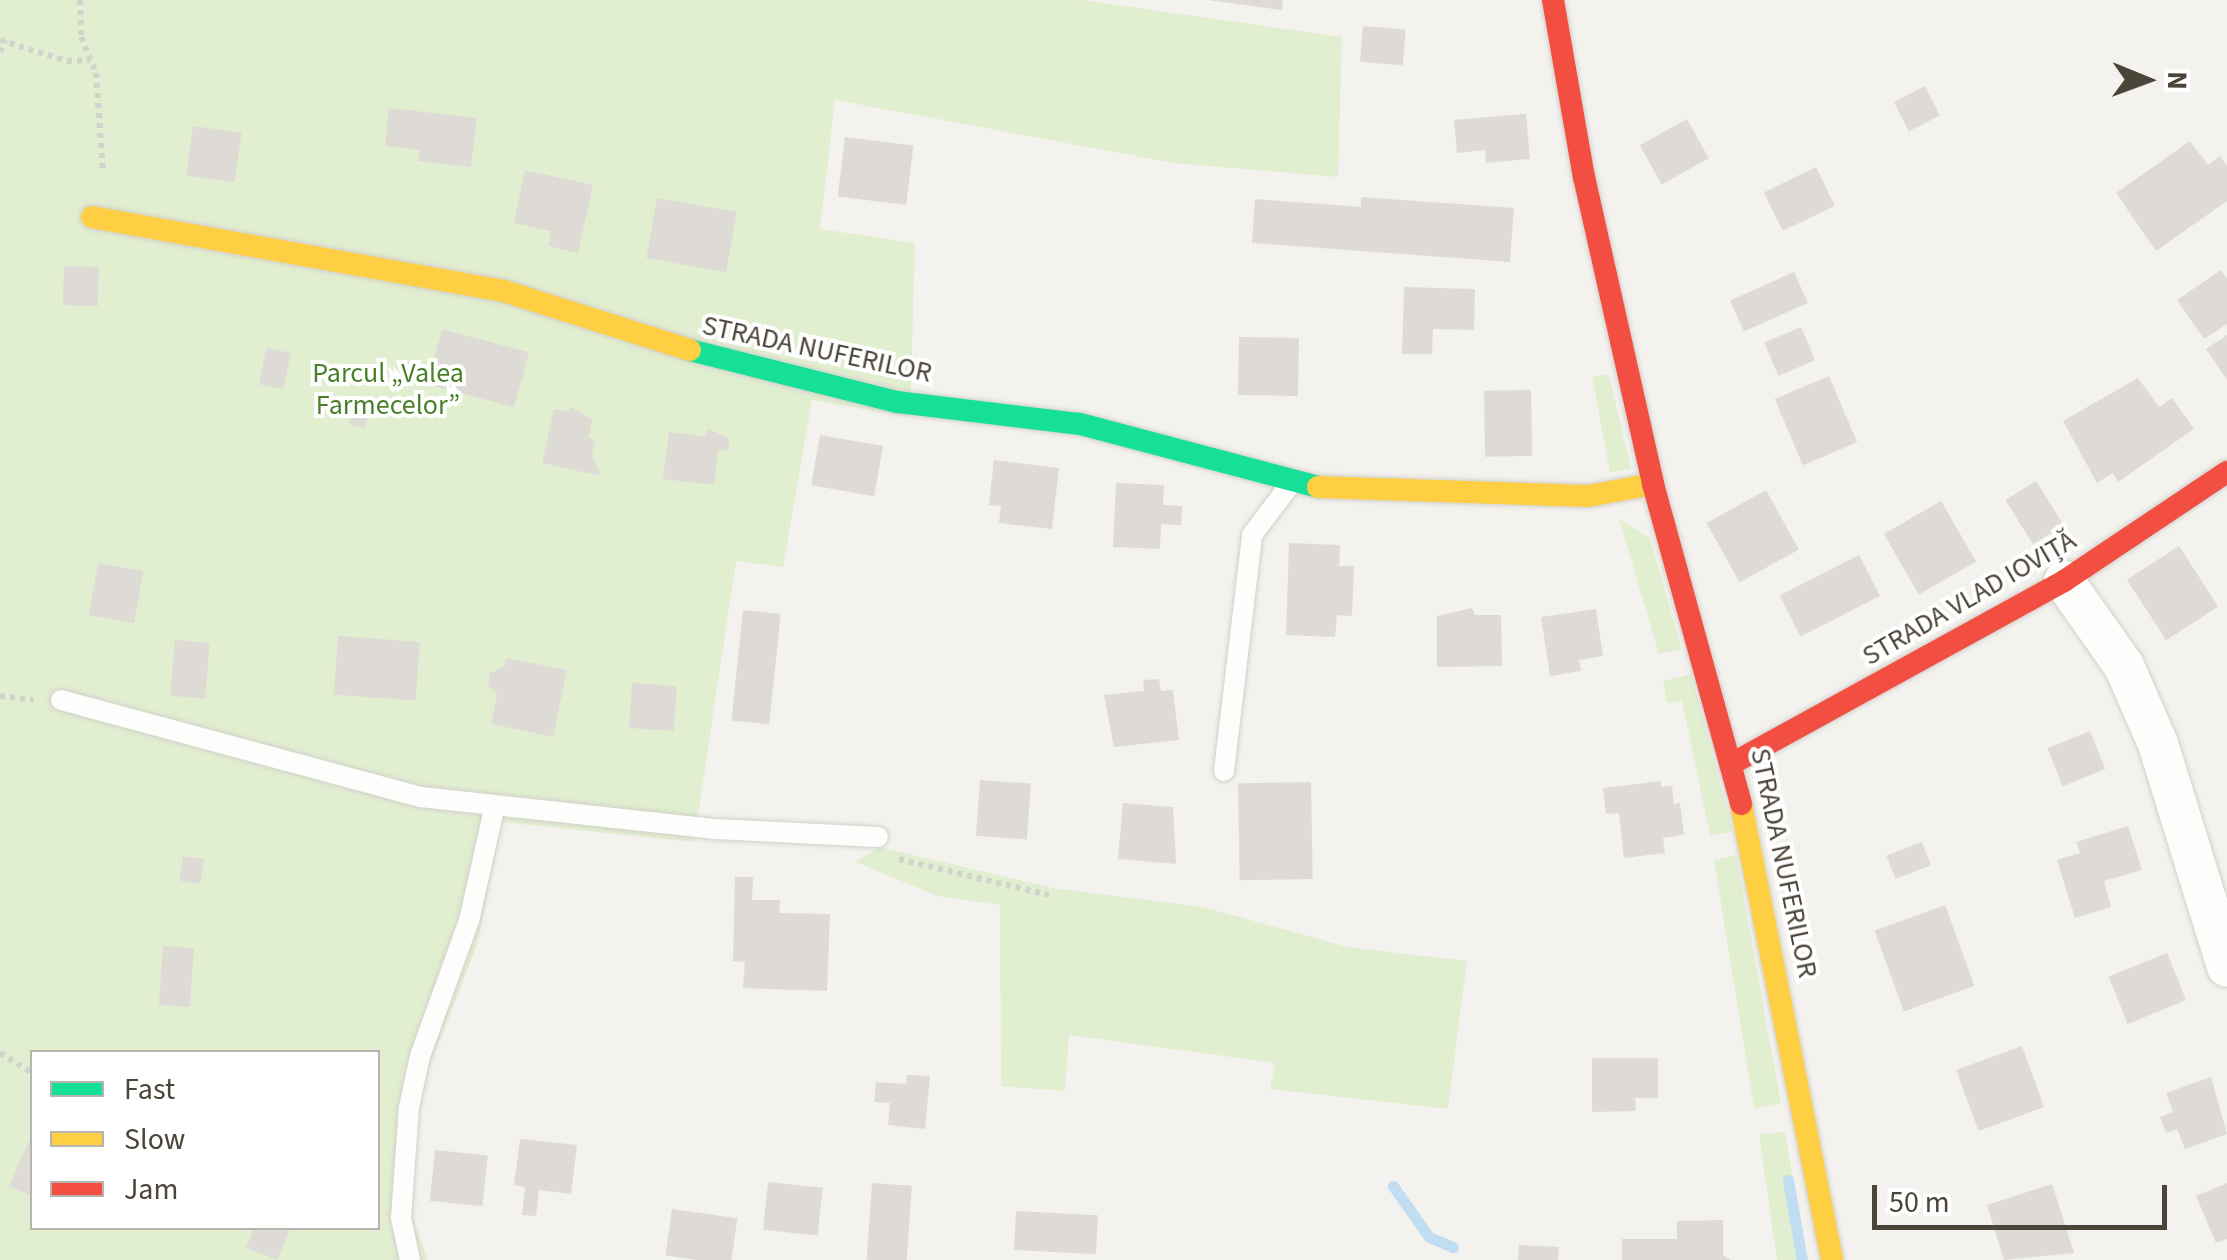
<!DOCTYPE html>
<html>
<head>
<meta charset="utf-8">
<style>
	body { margin:0 }
	#map { position:relative; width:2227px; height:1260px; overflow:hidden; background:#f4f2ee; font-family:"Source Sans 3",sans-serif }
	div>[style] { position:absolute }
	[style*='--x'] { left:calc(var(--x)*1px); top:calc(var(--y)*1px); width:calc(var(--w)*1px); rotate:calc(var(--a)*1deg) }
	.green>* { inset:0; background:#e1eecf }
	.stream>* { height:11px; margin:-5.5px; padding:0 5.5px; transform-origin:5.5px; border-radius:5.5px; background:#c0ddf1 }
	.building>* { inset:0; background:#dedbd6; transform-origin:0 0 }
	.path>* { height:6px; margin-top:-3px; transform-origin:0; background:repeating-linear-gradient(90deg,#d3d2cc 0 5px,transparent 0 10px) }
	.roads { filter:drop-shadow(0 0 2px #d2d0cb) drop-shadow(0 0 2px #d2d0cb) }
	.lane>* { height:20px; margin:-10px; padding:0 10px; transform-origin:10px; border-radius:10px; background:#fdfdfc }
	.street>* { height:40px; margin:-20px; padding:0 20px; transform-origin:20px; border-radius:20px; background:#fdfdfc }
	.fast>* { height:22px; margin:-11px; padding:0 11px; transform-origin:11px; border-radius:11px; background:#16e098 }
	.slow>* { height:22px; margin:-11px; padding:0 11px; transform-origin:11px; border-radius:11px; background:#ffcf43 }
	.jam>* { height:22px; margin:-11px; padding:0 11px; transform-origin:11px; border-radius:11px; background:#f24e42 }
	span { translate:-50% -50%; white-space:nowrap; text-align:center; line-height:1.15; -webkit-text-stroke:8px #fff; paint-order:stroke }
	.street-label { font-size:28px; color:#4b4439 }
	.park-label { font-size:28px; color:#4a7f2a }
	.legend { position:absolute; left:30px; top:1050px; width:350px; height:180px; box-sizing:border-box; background:#fff; border:2px solid #b7b4b0; margin:0; padding:12px 18px; list-style:none; font-size:30px; color:#4b4439 }
	.legend li { display:flex; align-items:center; gap:20px; height:50px }
	.legend b { width:50px; border:2px solid #b7b4b0 }
	.north { position:absolute; left:2097px; top:30px; width:100px; height:100px; -webkit-text-stroke:8px #fff; paint-order:stroke; rotate:91deg; font-size:28px; font-weight:700; line-height:40px; text-align:center; color:#4b4439 }
	.north::after { content:''; display:block; margin:auto; width:35px; height:45px; background:#4b4439; clip-path:polygon(50% 0,100% 100%,50% 72%,0 100%) }
	.scale { position:absolute; left:1872px; top:1185px; width:295px; height:45px; box-sizing:border-box; border:5px solid #4b4439; border-top:0; padding-left:12px; font-size:30px; line-height:35px; white-space:nowrap; color:#4b4439; -webkit-text-stroke:8px #fff; paint-order:stroke }
</style>
</head>
<body>
<div id="map">
	<div class="green">
		<div style="clip-path:polygon(evenodd,0 0,1082px 0,1342px 37px,1338px 177px,1174px 163px,835px 100px,820px 229px,915px 243px,910px 417px,812px 400px,783px 567px,736px 561px,694px 842px,502px 822px,477px 945px,414px 1105px,410px 1212px,428px 1260px,0 1260px,0 0,32px 1052px,378px 1052px,378px 1228px,32px 1228px,32px 1052px)"></div>
		<div style="clip-path:polygon(1609px 375px,1631px 468px,1610px 473px,1592px 376px)"></div>
		<div style="clip-path:polygon(1619px 519px,1650px 538px,1681px 649px,1659px 654px)"></div>
		<div style="clip-path:polygon(1691px 674px,1733px 832px,1710px 835px,1682px 701px,1667px 703px,1663px 681px)"></div>
		<div style="clip-path:polygon(879px 847px,1053px 888px,1203px 907px,1348px 947px,1467px 961px,1448px 1109px,1270px 1089px,1275px 1063px,1069px 1035px,1065px 1091px,1001px 1086px,1000px 905px,937px 896px,856px 862px)"></div>
		<div style="clip-path:polygon(1736px 855px,1781px 1103px,1754px 1108px,1714px 860px)"></div>
		<div style="clip-path:polygon(1785px 1132px,1807px 1260px,1777px 1260px,1759px 1134px)"></div>
	</div>
	<div class="stream">
		<div style="--x:1788;--y:1180;--w:81;--a:80.1"></div>
		<div style="--x:1393;--y:1186;--w:62;--a:54.8"></div>
		<div style="--x:1429;--y:1237;--w:26;--a:23"></div>
	</div>
	<div class="building">
		<div style="clip-path:polygon(1208px 0,1283px 0,1282px 10px)"></div>
		<div style="left:1363px;top:26px;width:43px;height:36px;rotate:5deg"></div>
		<div style="left:1925px;top:86px;width:33px;height:35px;rotate:63deg"></div>
		<div style="clip-path:polygon(389px 108px,477px 118px,471px 167px,418px 161px,420px 150px,385px 146px)"></div>
		<div style="clip-path:polygon(1526px 114px,1530px 159px,1486px 163px,1485px 150px,1457px 153px,1454px 120px)"></div>
		<div style="left:1687px;top:119px;width:45px;height:54px;rotate:61deg"></div>
		<div style="left:193px;top:126px;width:49px;height:50px;rotate:8deg"></div>
		<div style="left:845px;top:137px;width:69px;height:60px;rotate:7deg"></div>
		<div style="clip-path:polygon(2190px 141px,2208px 165px,2220px 156px,2227px 166px,2227px 201px,2156px 251px,2116px 193px)"></div>
		<div style="left:1816px;top:167px;width:43px;height:58px;rotate:64deg"></div>
		<div style="clip-path:polygon(525px 170px,593px 185px,578px 253px,548px 246px,551px 231px,514px 223px)"></div>
		<div style="clip-path:polygon(1361px 197px,1514px 208px,1510px 262px,1252px 243px,1255px 199px,1361px 207px)"></div>
		<div style="left:657px;top:198px;width:81px;height:61px;rotate:10deg"></div>
		<div style="left:64px;top:266px;width:35px;height:39px;rotate:2deg"></div>
		<div style="clip-path:polygon(2221px 270px,2227px 279px,2227px 324px,2204px 339px,2177px 300px)"></div>
		<div style="left:1794px;top:272px;width:34px;height:70px;rotate:66deg"></div>
		<div style="clip-path:polygon(1404px 287px,1475px 289px,1474px 330px,1433px 329px,1432px 354px,1402px 354px)"></div>
		<div style="left:1801px;top:327px;width:36px;height:40px;rotate:67deg"></div>
		<div style="left:442px;top:329px;width:90px;height:57px;rotate:15deg"></div>
		<div style="clip-path:polygon(2227px 335px,2227px 380px,2206px 349px)"></div>
		<div style="left:1239px;top:337px;width:60px;height:58px;rotate:1deg"></div>
		<div style="left:266px;top:348px;width:25px;height:37px;rotate:11deg"></div>
		<div style="left:1829px;top:376px;width:72px;height:59px;rotate:67deg"></div>
		<div style="clip-path:polygon(2138px 378px,2159px 407px,2172px 398px,2194px 429px,2118px 482px,2113px 473px,2097px 483px,2063px 421px)"></div>
		<div style="left:1531px;top:390px;width:66px;height:47px;rotate:89deg"></div>
		<div style="left:356px;top:396px;width:16px;height:29px;rotate:14deg"></div>
		<div style="clip-path:polygon(570px 406px,592px 420px,588px 438px,595px 440px,592px 454px,601px 476px,542px 463px,554px 409px,569px 412px)"></div>
		<div style="clip-path:polygon(708px 429px,729px 438px,729px 451px,718px 450px,714px 485px,663px 479px,669px 432px,704px 436px)"></div>
		<div style="left:820px;top:435px;width:64px;height:51px;rotate:10deg"></div>
		<div style="clip-path:polygon(994px 460px,1059px 468px,1052px 529px,999px 523px,1001px 506px,989px 505px)"></div>
		<div style="left:2036px;top:481px;width:52px;height:36px;rotate:58deg"></div>
		<div style="clip-path:polygon(1116px 483px,1164px 485px,1163px 505px,1182px 506px,1181px 525px,1161px 524px,1160px 549px,1113px 547px)"></div>
		<div style="left:1766px;top:490px;width:68px;height:68px;rotate:61deg"></div>
		<div style="left:1941px;top:501px;width:70px;height:66px;rotate:60deg"></div>
		<div style="clip-path:polygon(1289px 543px,1340px 545px,1339px 566px,1354px 566px,1352px 616px,1337px 615px,1335px 637px,1286px 635px)"></div>
		<div style="left:2179px;top:546px;width:72px;height:62px;rotate:57deg"></div>
		<div style="left:1859px;top:555px;width:46px;height:89px;rotate:63deg"></div>
		<div style="left:98px;top:563px;width:46px;height:53px;rotate:10deg"></div>
		<div style="clip-path:polygon(1472px 608px,1475px 615px,1501px 615px,1502px 666px,1437px 667px,1437px 616px)"></div>
		<div style="clip-path:polygon(1596px 609px,1603px 656px,1579px 660px,1581px 671px,1550px 676px,1541px 617px)"></div>
		<div style="left:743px;top:610px;width:38px;height:111px;rotate:6deg"></div>
		<div style="left:338px;top:636px;width:82px;height:59px;rotate:4deg"></div>
		<div style="left:175px;top:640px;width:35px;height:56px;rotate:5deg"></div>
		<div style="clip-path:polygon(506px 658px,567px 670px,553px 737px,491px 724px,497px 694px,488px 686px,490px 673px,504px 667px)"></div>
		<div style="clip-path:polygon(1159px 679px,1161px 691px,1173px 690px,1179px 740px,1114px 747px,1104px 695px,1144px 691px,1143px 680px)"></div>
		<div style="left:632px;top:683px;width:45px;height:45px;rotate:4deg"></div>
		<div style="left:2090px;top:731px;width:41px;height:46px;rotate:68deg"></div>
		<div style="left:980px;top:780px;width:51px;height:56px;rotate:4deg"></div>
		<div style="clip-path:polygon(1661px 781px,1661px 787px,1672px 786px,1674px 804px,1680px 803px,1684px 835px,1663px 838px,1665px 853px,1624px 858px,1619px 813px,1606px 814px,1603px 788px)"></div>
		<div style="left:1311px;top:782px;width:97px;height:73px;rotate:89deg"></div>
		<div style="clip-path:polygon(1123px 803px,1173px 807px,1176px 864px,1118px 859px)"></div>
		<div style="clip-path:polygon(2128px 826px,2142px 870px,2104px 881px,2111px 907px,2075px 918px,2057px 860px,2080px 853px,2076px 842px)"></div>
		<div style="left:1922px;top:842px;width:25px;height:38px;rotate:69deg"></div>
		<div style="left:183px;top:856px;width:21px;height:25px;rotate:8deg"></div>
		<div style="clip-path:polygon(735px 877px,753px 877px,752px 900px,780px 900px,779px 913px,830px 914px,827px 991px,743px 988px,745px 962px,733px 961px)"></div>
		<div style="left:1945px;top:905px;width:86px;height:75px;rotate:70deg"></div>
		<div style="left:163px;top:946px;width:31px;height:59px;rotate:4deg"></div>
		<div style="left:2167px;top:953px;width:51px;height:63px;rotate:68deg"></div>
		<div style="left:2022px;top:1046px;width:65px;height:70px;rotate:70deg"></div>
		<div style="clip-path:polygon(1592px 1058px,1658px 1058px,1658px 1098px,1635px 1098px,1636px 1111px,1592px 1112px)"></div>
		<div style="clip-path:polygon(907px 1075px,930px 1076px,925px 1129px,888px 1125px,890px 1103px,874px 1102px,876px 1082px,906px 1084px)"></div>
		<div style="clip-path:polygon(2211px 1077px,2227px 1134px,2185px 1149px,2177px 1129px,2166px 1133px,2160px 1117px,2173px 1112px,2166px 1093px)"></div>
		<div style="clip-path:polygon(32px 1134px,32px 1196px,9px 1186px)"></div>
		<div style="clip-path:polygon(520px 1139px,577px 1145px,571px 1194px,539px 1190px,536px 1216px,522px 1215px,525px 1187px,514px 1185px)"></div>
		<div style="left:435px;top:1150px;width:53px;height:51px;rotate:6deg"></div>
		<div style="left:768px;top:1182px;width:55px;height:48px;rotate:6deg"></div>
		<div style="left:872px;top:1183px;width:40px;height:77px;rotate:4deg"></div>
		<div style="clip-path:polygon(2227px 1183px,2227px 1239px,2216px 1243px,2196px 1196px)"></div>
		<div style="clip-path:polygon(2052px 1184px,2074px 1253px,2004px 1260px,1987px 1205px)"></div>
		<div style="left:672px;top:1209px;width:66px;height:47px;rotate:8deg"></div>
		<div style="left:1016px;top:1211px;width:82px;height:39px;rotate:3deg"></div>
		<div style="clip-path:polygon(1723px 1220px,1723px 1255px,1731px 1260px,1622px 1260px,1622px 1239px,1677px 1239px,1677px 1221px)"></div>
		<div style="clip-path:polygon(254px 1228px,290px 1229px,277px 1260px,246px 1248px)"></div>
		<div style="clip-path:polygon(1519px 1245px,1559px 1247px,1558px 1260px,1518px 1260px)"></div>
	</div>
	<div class="path">
		<div style="--x:80;--y:0;--w:37;--a:88"></div>
		<div style="--x:81;--y:37;--w:39;--a:67"></div>
		<div style="--x:96;--y:73;--w:99;--a:86"></div>
		<div style="--x:0;--y:40;--w:70;--a:17.4"></div>
		<div style="--x:67;--y:61;--w:23;--a:-2"></div>
		<div style="--x:0;--y:52;--w:13;--a:-67"></div>
		<div style="--x:0;--y:696;--w:34;--a:7"></div>
		<div style="--x:899;--y:859;--w:154;--a:13.5"></div>
		<div style="--x:0;--y:1053;--w:38;--a:32"></div>
	</div>
	<div class="roads">
		<div class="lane">
			<div style="--x:61;--y:700;--w:373;--a:15.1"></div>
			<div style="--x:421;--y:797;--w:297;--a:6.2"></div>
			<div style="--x:716;--y:829;--w:162;--a:2.8"></div>
			<div style="--x:1224;--y:771;--w:238;--a:-83.2"></div>
			<div style="--x:1252;--y:535;--w:61;--a:-52.9"></div>
			<div style="--x:410;--y:1260;--w:43;--a:-102.1"></div>
			<div style="--x:401;--y:1218;--w:111;--a:-85.9"></div>
			<div style="--x:409;--y:1107;--w:52;--a:-77.8"></div>
			<div style="--x:420;--y:1056;--w:144;--a:-70.1"></div>
			<div style="--x:469;--y:921;--w:115;--a:-77.4"></div>
		</div>
		<div class="street">
			<div style="--x:2064;--y:581;--w:104;--a:54.8"></div>
			<div style="--x:2124;--y:666;--w:85;--a:66.4"></div>
			<div style="--x:2158;--y:744;--w:233;--a:72.8"></div>
		</div>
		<div class="fast">
			<div style="--x:690;--y:350;--w:213;--a:14.1"></div>
			<div style="--x:897;--y:402;--w:184;--a:6.9"></div>
			<div style="--x:1080;--y:424;--w:246;--a:14.8"></div>
		</div>
		<div class="slow">
			<div style="--x:92;--y:217;--w:419;--a:10.2"></div>
			<div style="--x:504;--y:291;--w:195;--a:17.6"></div>
			<div style="--x:1318;--y:487;--w:270;--a:1.9"></div>
			<div style="--x:1588;--y:496;--w:66;--a:-10.5"></div>
			<div style="--x:1741;--y:804;--w:465;--a:78.7"></div>
		</div>
		<div class="jam">
			<div style="--x:1553;--y:0;--w:180;--a:80.1"></div>
			<div style="--x:1584;--y:177;--w:315;--a:77.3"></div>
			<div style="--x:1653;--y:484;--w:332;--a:74.6"></div>
			<div style="--x:1733;--y:763;--w:378;--a:-28.8"></div>
			<div style="--x:2064;--y:581;--w:196;--a:-33.8"></div>
		</div>
	</div>
	<div class="street-label">
		<span style="left:817px;top:349px;rotate:12deg">STRADA NUFERILOR</span>
		<span style="left:1969px;top:598px;rotate:-30deg">STRADA VLAD IOVIȚĂ</span>
		<span style="left:1784px;top:863px;rotate:78deg">STRADA NUFERILOR</span>
	</div>
	<div class="park-label">
		<span style="left:388px;top:389px">Parcul „Valea<br>Farmecelor”</span>
	</div>
	<ul class="legend">
	<li><b style="height:12px;background:#16e098"></b>Fast</li>
	<li><b style="height:12px;background:#ffcf43"></b>Slow</li>
	<li><b style="height:12px;background:#f24e42"></b>Jam</li>
	</ul>
	<div class="north">N</div>
	<div class="scale">50 m</div>
</div>
</body>
</html>
